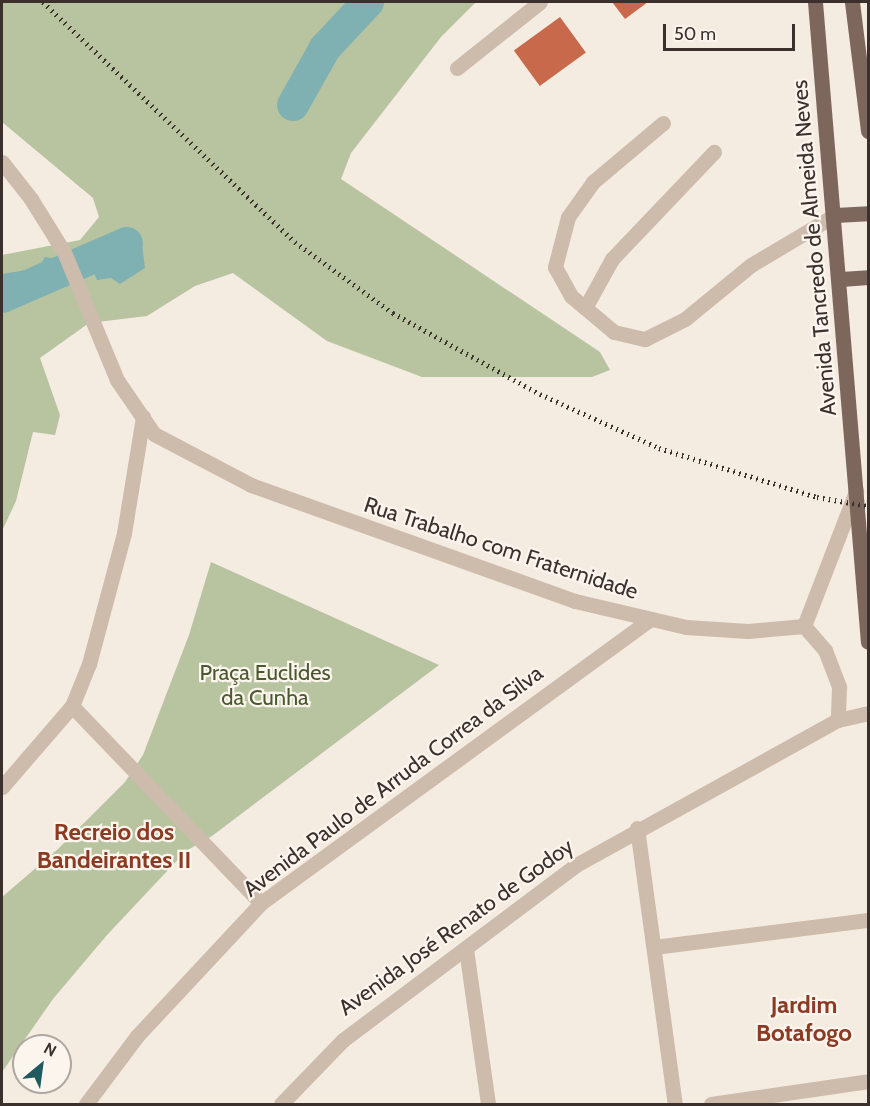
<!DOCTYPE html>
<html>
<head>
<meta charset="utf-8">
<style>
	body { margin:0 }
	#map { position:relative; width:870px; height:1106px; overflow:hidden; background:#f4ebe1; font-family:Cabin,sans-serif }
	div>[style] { position:absolute }
	[style*='--x'] { left:calc(var(--x)*1px); top:calc(var(--y)*1px); width:calc(var(--w)*1px); rotate:calc(var(--a)*1deg) }
	.green>* { inset:0; background:#b8c4a0 }
	.water>* { inset:0; background:#7fb0b2 }
	.river>* { height:32px; margin:-16px; padding:0 16px; transform-origin:16px; border-radius:16px; background:#7fb0b2 }
	.building>* { inset:0; background:#c8694b; transform-origin:0 0 }
	.street>* { height:15px; margin:-7.5px; padding:0 7.5px; transform-origin:7.5px; border-radius:7.5px; background:#cdbbac }
	.primary>* { height:15px; margin:-7.5px; padding:0 7.5px; transform-origin:7.5px; border-radius:7.5px; background:#7d675c }
	.rail>* { height:4.5px; margin-top:-2.25px; transform-origin:0; background:repeating-linear-gradient(90deg,#3b302b 0 1.5px,transparent 0 6px) }
	span { translate:-50% -50%; white-space:nowrap; text-align:center; line-height:1.15; -webkit-text-stroke:4.5px #fbf5ee; paint-order:stroke }
	.street-label { font-size:22px; color:#3b302b }
	.park-label { font-size:22px; color:#4a5a2e }
	.neighbourhood-label { font-size:24px; color:#8c3b22; font-weight:700 }
	.frame { position:absolute; inset:0; border:3px solid #3b302b; pointer-events:none }
	.north { position:absolute; left:12px; top:1034px; width:60px; height:60px; box-sizing:border-box; background:#fbf5ee; border:2px solid #aea6a0; border-radius:50%; rotate:29deg; font-size:16px; font-weight:700; line-height:24px; text-align:center; color:#3b302b }
	.north::after { content:''; display:block; margin:auto; width:21px; height:27px; background:#1f5a5e; clip-path:polygon(50% 0,100% 100%,50% 72%,0 100%) }
	.scale { position:absolute; left:663px; top:24px; width:132px; height:27px; box-sizing:border-box; border:3px solid #3b302b; border-top:0; padding-left:8px; font-size:18px; line-height:21px; white-space:nowrap; color:#3b302b; -webkit-text-stroke:4px #fbf5ee; paint-order:stroke }
</style>
</head>
<body>
<div id="map">
	<div class="green">
		<div style="clip-path:polygon(2px 2px,476px 2px,441px 37px,351px 153px,341px 179px,600px 352px,610px 370px,592px 377px,422px 377px,327px 341px,233px 273px,195px 286px,147px 316px,89px 323px,40px 358px,60px 415px,55px 435px,33px 432px,16px 501px,2px 531px,2px 255px,80px 240px,99px 217px,93px 198px,2px 122px)"></div>
		<div style="clip-path:polygon(211px 562px,439px 665px,212px 836px,186px 851px,107px 935px,53px 999px,2px 1072px,2px 897px,58px 849px,125px 782px,143px 755px,189px 635px)"></div>
	</div>
	<div class="water">
		<div style="clip-path:polygon(129px 235px,142px 244px,145px 268px,120px 284px,111px 278px,97px 280px,91px 266px,105px 258px,113px 244px)"></div>
		<div style="clip-path:polygon(45px 257px,64px 260px,72px 276px,39px 294px,24px 294px,2px 302px,2px 274px,38px 268px)"></div>
	</div>
	<div class="river">
		<div style="--x:293;--y:105;--w:65;--a:-60.7"></div>
		<div style="--x:325;--y:48;--w:63;--a:-46.9"></div>
		<div style="--x:2;--y:297;--w:136;--a:-23.4"></div>
	</div>
	<div class="building">
		<div style="clip-path:polygon(612px 2px,648px 2px,625px 19px)"></div>
		<div style="left:560px;top:17px;width:44px;height:57px;rotate:54deg"></div>
	</div>
	<div class="street">
		<div style="--x:457;--y:68;--w:106;--a:-38.5"></div>
		<div style="--x:663;--y:123;--w:92;--a:139.9"></div>
		<div style="--x:593;--y:182;--w:43;--a:125.5"></div>
		<div style="--x:568;--y:217;--w:52;--a:104.6"></div>
		<div style="--x:555;--y:267;--w:33;--a:61"></div>
		<div style="--x:571;--y:296;--w:56;--a:39.9"></div>
		<div style="--x:614;--y:332;--w:32;--a:13"></div>
		<div style="--x:645;--y:339;--w:45;--a:-26.6"></div>
		<div style="--x:685;--y:319;--w:85;--a:-39.3"></div>
		<div style="--x:751;--y:265;--w:98;--a:-30.8"></div>
		<div style="--x:2;--y:162;--w:47;--a:51.9"></div>
		<div style="--x:31;--y:199;--w:62;--a:58.1"></div>
		<div style="--x:64;--y:252;--w:139;--a:67.5"></div>
		<div style="--x:117;--y:380;--w:65;--a:55.6"></div>
		<div style="--x:154;--y:434;--w:110;--a:27.7"></div>
		<div style="--x:251;--y:485;--w:344;--a:19.7"></div>
		<div style="--x:575;--y:601;--w:114;--a:13.2"></div>
		<div style="--x:686;--y:627;--w:62;--a:3.7"></div>
		<div style="--x:748;--y:631;--w:56;--a:-5.1"></div>
		<div style="--x:585;--y:308;--w:56;--a:-61.1"></div>
		<div style="--x:612;--y:259;--w:148;--a:-46.4"></div>
		<div style="--x:804;--y:626;--w:145;--a:-68.9"></div>
		<div style="--x:804;--y:626;--w:32;--a:49"></div>
		<div style="--x:825;--y:650;--w:40;--a:69"></div>
		<div style="--x:839;--y:687;--w:33;--a:92"></div>
		<div style="--x:72;--y:706;--w:273;--a:46.2"></div>
		<div style="--x:2;--y:787;--w:107;--a:-49.2"></div>
		<div style="--x:72;--y:706;--w:45;--a:-68"></div>
		<div style="--x:89;--y:664;--w:136;--a:-75"></div>
		<div style="--x:124;--y:533;--w:118;--a:-80.7"></div>
		<div style="--x:637;--y:828;--w:279;--a:82.2"></div>
		<div style="--x:654;--y:947;--w:216;--a:-7.2"></div>
		<div style="--x:466;--y:949;--w:157;--a:81.9"></div>
		<div style="--x:86;--y:1104;--w:85;--a:-53.1"></div>
		<div style="--x:137;--y:1036;--w:182;--a:-47"></div>
		<div style="--x:261;--y:903;--w:480;--a:-36.1"></div>
		<div style="--x:281;--y:1104;--w:89;--a:-45.9"></div>
		<div style="--x:343;--y:1040;--w:291;--a:-36.9"></div>
		<div style="--x:576;--y:865;--w:299;--a:-29"></div>
		<div style="--x:838;--y:720;--w:31;--a:-13"></div>
		<div style="--x:711;--y:1104;--w:159;--a:-8.3"></div>
	</div>
	<div class="primary">
		<div style="--x:815;--y:2;--w:642;--a:85.27"></div>
		<div style="--x:852;--y:2;--w:130;--a:82.9"></div>
		<div style="--x:835;--y:215;--w:33;--a:-3"></div>
		<div style="--x:841;--y:279;--w:27;--a:-4"></div>
	</div>
	<div class="rail">
		<div style="--x:43;--y:2;--w:348;--a:43.6"></div>
		<div style="--x:295;--y:242;--w:121;--a:35.9"></div>
		<div style="--x:393;--y:313;--w:168;--a:28.9"></div>
		<div style="--x:540;--y:394;--w:131;--a:24.4"></div>
		<div style="--x:659;--y:448;--w:165;--a:17.2"></div>
		<div style="--x:817;--y:497;--w:52;--a:10"></div>
	</div>
	<div class="street-label">
		<span style="left:814px;top:248px;rotate:-95deg">Avenida Tancredo de Almeida Neves</span>
		<span style="left:501px;top:548px;rotate:18deg">Rua Trabalho com Fraternidade</span>
		<span style="left:393px;top:781px;rotate:-37deg">Avenida Paulo de Arruda Correa da Silva</span>
		<span style="left:456px;top:927px;rotate:-36deg">Avenida José Renato de Godoy</span>
	</div>
	<div class="park-label">
		<span style="left:265px;top:685px">Praça Euclides<br>da Cunha</span>
	</div>
	<div class="neighbourhood-label">
		<span style="left:114px;top:846px">Recreio dos<br>Bandeirantes II</span>
		<span style="left:804px;top:1019px">Jardim<br>Botafogo</span>
	</div>
	<div class="frame"></div>
	<div class="north">N</div>
	<div class="scale">50 m</div>
</div>
</body>
</html>
